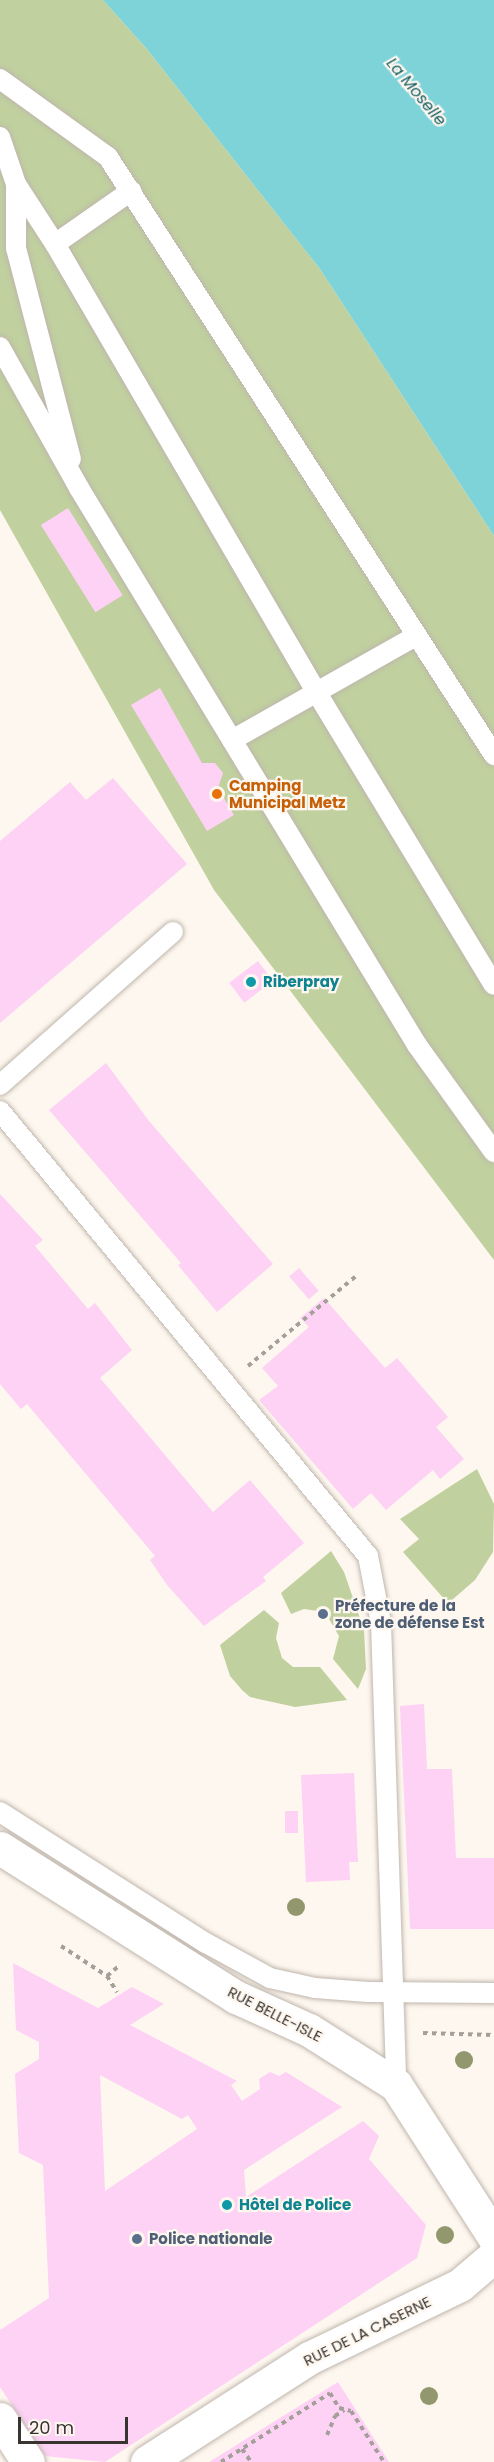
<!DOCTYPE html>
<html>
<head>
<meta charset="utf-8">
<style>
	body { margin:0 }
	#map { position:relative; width:494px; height:2462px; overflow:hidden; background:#fef7ef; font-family:Poppins,sans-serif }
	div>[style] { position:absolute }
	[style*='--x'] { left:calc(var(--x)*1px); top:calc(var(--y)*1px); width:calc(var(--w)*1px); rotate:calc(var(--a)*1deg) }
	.green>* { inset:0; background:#c0d09f }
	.water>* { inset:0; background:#7ed3d9 }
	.building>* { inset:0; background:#fdd2f5; transform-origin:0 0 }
	.path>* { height:4px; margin-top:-2px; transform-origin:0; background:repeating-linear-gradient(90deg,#a49f99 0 4.5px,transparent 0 9px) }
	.roads { filter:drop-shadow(0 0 2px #bfb6ad) drop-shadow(0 0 2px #bfb6ad) }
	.lane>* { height:20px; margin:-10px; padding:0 10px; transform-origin:10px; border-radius:10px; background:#fff }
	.street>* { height:33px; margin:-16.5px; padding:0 16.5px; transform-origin:16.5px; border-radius:16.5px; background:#fff }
	.trees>* { width:18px; height:18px; margin:-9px; border-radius:50%; background:#92976d }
	.dots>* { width:16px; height:16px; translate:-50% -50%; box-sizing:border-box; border:3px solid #fef7ef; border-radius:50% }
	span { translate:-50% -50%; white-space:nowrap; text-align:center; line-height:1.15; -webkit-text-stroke:4.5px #fef7ef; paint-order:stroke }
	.food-label { font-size:15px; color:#c56008; font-weight:700 }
	.left { translate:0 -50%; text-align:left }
	.culture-label { font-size:15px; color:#0d838f; font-weight:700 }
	.service-label { font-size:15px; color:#4e5e75; font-weight:700 }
	.street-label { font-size:15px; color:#383531 }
	.water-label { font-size:16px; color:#175f63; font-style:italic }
	.scale { position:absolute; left:18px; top:2417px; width:110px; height:27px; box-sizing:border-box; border:3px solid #383531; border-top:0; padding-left:8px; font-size:18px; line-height:21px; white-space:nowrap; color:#383531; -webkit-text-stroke:4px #fef7ef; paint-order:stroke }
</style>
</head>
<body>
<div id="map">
	<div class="green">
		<div style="clip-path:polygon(0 0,103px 0,146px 48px,320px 269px,494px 536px,494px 1260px,214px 890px,0 510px)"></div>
		<div style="clip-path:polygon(477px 1469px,494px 1504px,493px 1552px,475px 1580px,452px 1600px,445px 1600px,403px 1552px,419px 1539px,400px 1519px)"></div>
		<div style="clip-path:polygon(331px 1551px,344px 1572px,364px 1630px,366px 1669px,358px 1689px,333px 1659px,339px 1636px,325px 1612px,304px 1609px,291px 1614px,281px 1593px)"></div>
		<div style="clip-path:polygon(264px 1610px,279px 1623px,276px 1638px,282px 1658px,293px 1667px,320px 1667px,347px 1700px,295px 1707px,250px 1697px,242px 1690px,230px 1676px,220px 1645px)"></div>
	</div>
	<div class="water">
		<div style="clip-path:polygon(103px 0,494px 0,494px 536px,320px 269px,146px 48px)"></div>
	</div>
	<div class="building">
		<div style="left:68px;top:508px;width:103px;height:32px;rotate:58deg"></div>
		<div style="clip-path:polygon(160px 688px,202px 763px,215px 763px,223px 773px,218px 788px,234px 815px,207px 831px,131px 705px)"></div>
		<div style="clip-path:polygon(113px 778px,187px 864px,0 1023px,0 841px,70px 782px,86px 800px)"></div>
		<div style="left:258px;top:961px;width:25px;height:36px;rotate:53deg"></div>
		<div style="clip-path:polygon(106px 1063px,149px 1121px,273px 1264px,217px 1312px,182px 1270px,178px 1265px,181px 1263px,49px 1110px)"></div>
		<div style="clip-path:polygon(0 1194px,43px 1240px,35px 1246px,88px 1309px,95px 1303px,132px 1350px,100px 1378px,213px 1512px,250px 1480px,304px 1543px,263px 1577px,266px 1581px,204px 1626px,167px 1585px,150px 1560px,155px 1556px,27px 1404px,21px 1409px,0 1384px)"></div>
		<div style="left:299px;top:1268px;width:30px;height:13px;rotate:49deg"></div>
		<div style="clip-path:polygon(324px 1298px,385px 1368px,397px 1358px,448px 1417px,436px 1427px,464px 1459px,440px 1479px,433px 1470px,386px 1510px,371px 1493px,353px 1509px,259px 1400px,278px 1386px,262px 1368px,309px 1327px,300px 1318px)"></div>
		<div style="clip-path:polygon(424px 1704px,427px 1769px,452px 1769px,456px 1858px,494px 1858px,494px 1929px,410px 1929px,400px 1706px)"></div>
		<div style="clip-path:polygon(354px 1773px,358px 1862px,349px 1862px,350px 1880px,306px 1882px,301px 1775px)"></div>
		<div style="left:285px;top:1811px;width:13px;height:22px"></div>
		<div style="clip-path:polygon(evenodd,13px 1963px,98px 2008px,132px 1987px,164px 2004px,130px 2025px,237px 2081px,231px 2085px,242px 2101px,260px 2089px,259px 2079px,270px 2072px,279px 2076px,286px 2072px,342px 2107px,244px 2170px,246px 2197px,363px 2121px,379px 2136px,369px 2159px,426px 2225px,417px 2258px,105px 2462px,45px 2456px,0 2387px,0 2330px,49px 2298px,43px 2165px,19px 2153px,15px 2074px,39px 2059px,39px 2042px,16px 2030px,13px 1963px,100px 2075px,182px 2119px,188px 2115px,197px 2129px,105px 2191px,100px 2075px)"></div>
		<div style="clip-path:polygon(338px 2382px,389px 2462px,209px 2462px)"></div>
	</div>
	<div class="path">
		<div style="--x:248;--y:1366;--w:141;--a:-39.8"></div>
		<div style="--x:61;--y:1946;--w:55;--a:33.1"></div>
		<div style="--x:107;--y:1976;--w:17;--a:-40"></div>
		<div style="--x:107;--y:1976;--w:19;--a:58"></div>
		<div style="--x:423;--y:2033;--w:71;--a:1.6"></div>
		<div style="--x:327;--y:2435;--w:21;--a:-67"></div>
		<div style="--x:335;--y:2416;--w:11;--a:-34"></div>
		<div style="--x:242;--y:2449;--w:16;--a:55"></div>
		<div style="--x:221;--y:2462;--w:129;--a:-32.3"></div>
		<div style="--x:330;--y:2393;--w:17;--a:59"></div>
		<div style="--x:339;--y:2408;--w:12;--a:14"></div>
		<div style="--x:351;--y:2411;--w:61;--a:57.1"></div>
	</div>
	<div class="roads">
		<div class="lane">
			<div style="--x:0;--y:79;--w:133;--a:35.8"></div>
			<div style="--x:108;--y:157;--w:712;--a:57.16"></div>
			<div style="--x:0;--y:137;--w:50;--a:71.2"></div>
			<div style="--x:16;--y:184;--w:64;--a:90"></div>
			<div style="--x:16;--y:248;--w:218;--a:75.4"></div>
			<div style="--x:16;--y:184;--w:72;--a:57"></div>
			<div style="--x:55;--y:244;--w:520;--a:59.74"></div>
			<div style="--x:317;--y:693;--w:341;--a:58.8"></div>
			<div style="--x:55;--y:244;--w:93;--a:-34.9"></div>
			<div style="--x:0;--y:347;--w:162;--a:60.7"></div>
			<div style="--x:79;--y:488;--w:652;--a:58.75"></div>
			<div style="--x:417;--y:1045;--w:132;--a:54.3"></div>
			<div style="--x:232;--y:740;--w:211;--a:-29.5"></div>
			<div style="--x:0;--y:1085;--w:231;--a:-41.5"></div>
			<div style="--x:0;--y:1111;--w:577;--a:50.41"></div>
			<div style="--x:368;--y:1556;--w:68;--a:79"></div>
			<div style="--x:381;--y:1623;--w:462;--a:88.1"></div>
			<div style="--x:0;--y:1812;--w:244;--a:32.5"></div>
			<div style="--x:206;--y:1943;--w:73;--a:28.7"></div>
			<div style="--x:270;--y:1978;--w:46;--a:12.5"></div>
			<div style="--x:315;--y:1988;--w:53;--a:4.3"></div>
			<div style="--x:368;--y:1992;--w:126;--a:0.5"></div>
		</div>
		<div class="street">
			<div style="--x:0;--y:1848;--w:279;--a:32.3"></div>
			<div style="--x:236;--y:1997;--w:80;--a:24.3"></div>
			<div style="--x:309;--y:2030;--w:103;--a:32.3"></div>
			<div style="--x:396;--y:2085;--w:181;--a:57.2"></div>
			<div style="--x:0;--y:2419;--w:51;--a:56.9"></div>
			<div style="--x:147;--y:2462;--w:193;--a:-32.7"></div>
			<div style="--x:309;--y:2358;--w:168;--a:-25.8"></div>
			<div style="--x:460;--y:2285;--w:45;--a:-40.5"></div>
		</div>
	</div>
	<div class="trees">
		<div style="left:296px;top:1907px"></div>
		<div style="left:464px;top:2060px"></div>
		<div style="left:445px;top:2235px"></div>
		<div style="left:429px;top:2396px"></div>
	</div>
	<div class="dots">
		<div style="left:217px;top:794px;background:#e8710a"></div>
		<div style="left:251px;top:982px;background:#0f9aa8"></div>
		<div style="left:323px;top:1614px;background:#5c6f8a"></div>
		<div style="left:227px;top:2205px;background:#0f9aa8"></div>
		<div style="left:137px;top:2239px;background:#5c6f8a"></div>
	</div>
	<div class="food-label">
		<span class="left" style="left:229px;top:794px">Camping<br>Municipal Metz</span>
	</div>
	<div class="culture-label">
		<span class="left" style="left:263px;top:982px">Riberpray</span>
		<span class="left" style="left:239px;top:2205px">Hôtel de Police</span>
	</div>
	<div class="service-label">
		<span class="left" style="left:335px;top:1614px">Préfecture de la<br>zone de défense Est</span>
		<span class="left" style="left:149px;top:2239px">Police nationale</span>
	</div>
	<div class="street-label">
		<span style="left:275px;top:2014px;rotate:27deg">RUE BELLE-ISLE</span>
		<span style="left:367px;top:2331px;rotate:-26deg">RUE DE LA CASERNE</span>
	</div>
	<div class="water-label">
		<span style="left:416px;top:92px;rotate:50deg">La Moselle</span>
	</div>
	<div class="scale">20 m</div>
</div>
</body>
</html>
